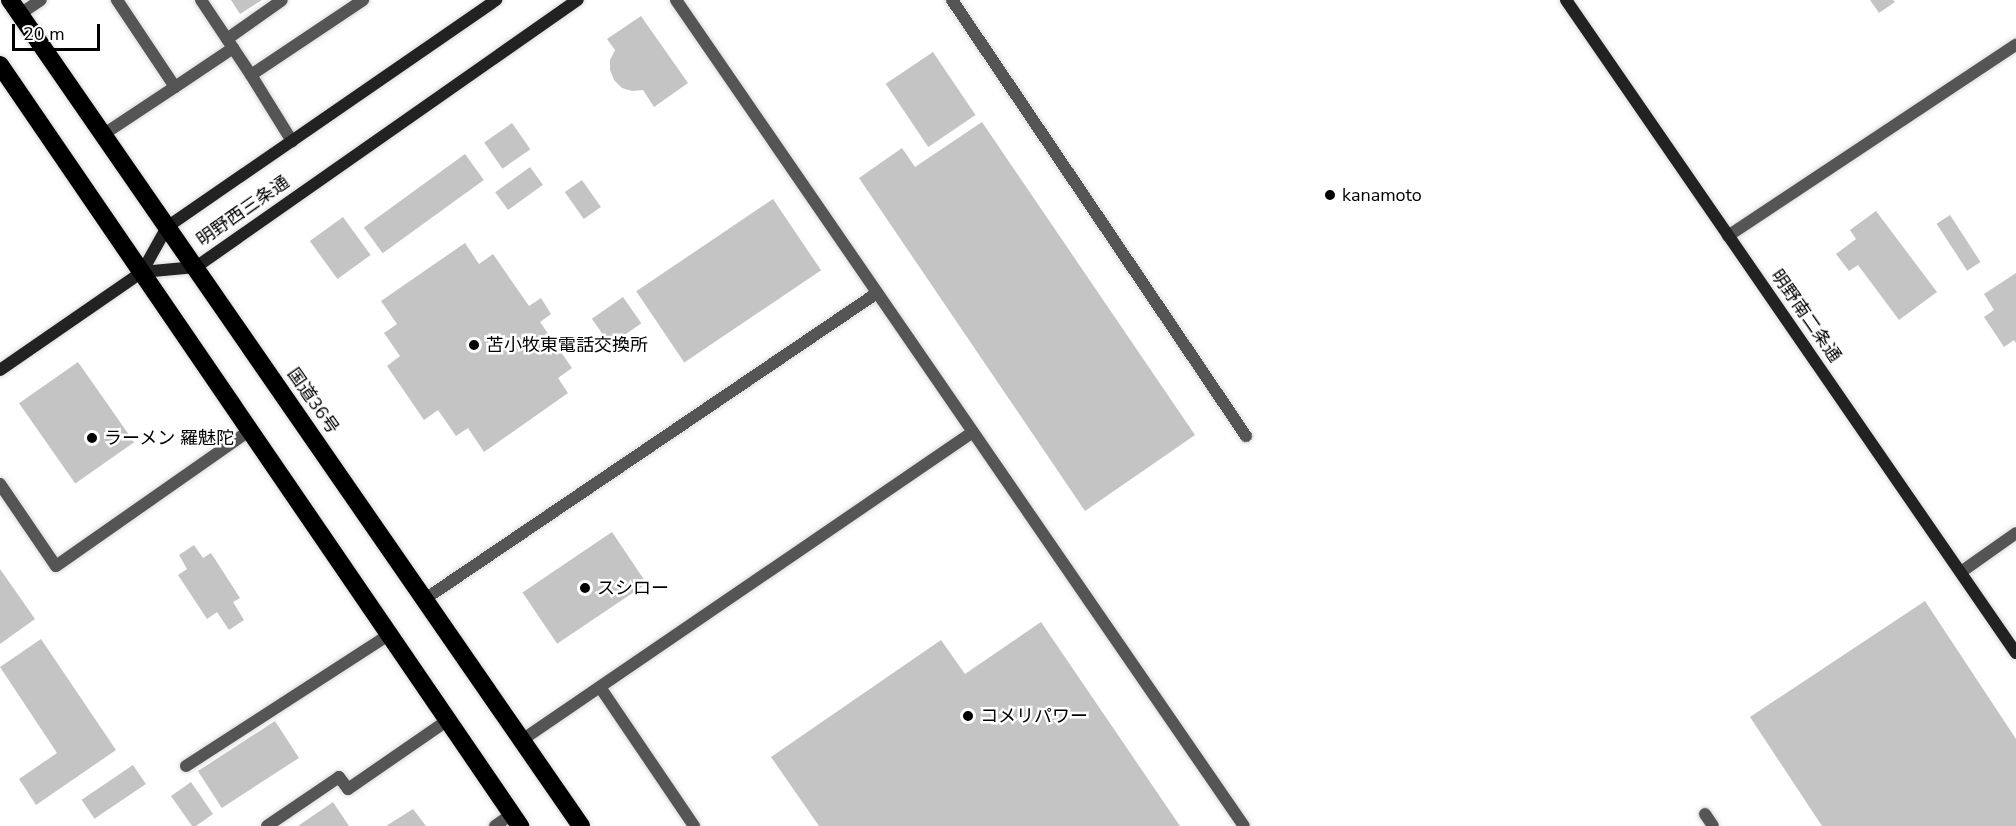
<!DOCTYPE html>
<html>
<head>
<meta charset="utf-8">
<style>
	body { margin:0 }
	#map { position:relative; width:2016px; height:826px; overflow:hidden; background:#fff; font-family:"Nunito Sans","Noto Sans JP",sans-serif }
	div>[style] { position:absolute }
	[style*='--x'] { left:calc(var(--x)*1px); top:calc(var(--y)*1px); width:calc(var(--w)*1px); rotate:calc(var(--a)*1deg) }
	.building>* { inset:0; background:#c4c4c4; transform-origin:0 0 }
	.roads { filter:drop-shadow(0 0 2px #dbdbdb) drop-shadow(0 0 2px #dbdbdb) }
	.lane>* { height:12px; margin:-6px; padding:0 6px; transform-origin:6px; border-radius:6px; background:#555 }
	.street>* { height:12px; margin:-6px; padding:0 6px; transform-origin:6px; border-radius:6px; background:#555 }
	.secondary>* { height:12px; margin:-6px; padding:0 6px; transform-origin:6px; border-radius:6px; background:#222 }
	.highway>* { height:18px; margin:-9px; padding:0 9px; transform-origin:9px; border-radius:9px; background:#000 }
	.dots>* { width:16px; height:16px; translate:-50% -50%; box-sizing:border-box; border:3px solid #fff; border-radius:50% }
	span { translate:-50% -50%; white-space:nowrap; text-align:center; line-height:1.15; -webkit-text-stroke:5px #fff; paint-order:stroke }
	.poi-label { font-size:18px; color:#000 }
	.left { translate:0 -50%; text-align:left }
	.street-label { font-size:18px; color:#000 }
	.scale { position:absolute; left:12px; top:24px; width:88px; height:27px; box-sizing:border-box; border:3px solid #000; border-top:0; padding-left:8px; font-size:18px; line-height:21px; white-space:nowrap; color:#000; -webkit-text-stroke:4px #fff; paint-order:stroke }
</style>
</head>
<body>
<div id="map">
	<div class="building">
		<div style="clip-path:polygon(231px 0,262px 0,240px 14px)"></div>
		<div style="clip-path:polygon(1870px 0,1893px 0,1895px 2px,1879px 13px)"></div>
		<div style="clip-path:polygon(641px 16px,688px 83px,654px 107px,643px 90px,632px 91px,622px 88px,614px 80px,610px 70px,610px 60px,615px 50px,607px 39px)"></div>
		<div style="left:933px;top:52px;width:76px;height:57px;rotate:56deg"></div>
		<div style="clip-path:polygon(982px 122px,1195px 435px,1085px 511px,859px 178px,902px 148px,915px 167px)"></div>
		<div style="left:512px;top:123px;width:32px;height:34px;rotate:55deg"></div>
		<div style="left:465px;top:154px;width:32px;height:125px;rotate:54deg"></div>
		<div style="left:530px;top:167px;width:22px;height:43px;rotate:54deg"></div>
		<div style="left:582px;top:180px;width:33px;height:21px;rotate:55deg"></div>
		<div style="left:773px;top:199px;width:86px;height:165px;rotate:56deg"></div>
		<div style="clip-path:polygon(1876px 211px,1937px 292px,1899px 320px,1858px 265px,1849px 271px,1836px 254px,1856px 239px,1850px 230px)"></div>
		<div style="left:1950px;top:215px;width:56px;height:16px;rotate:57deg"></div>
		<div style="left:343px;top:217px;width:47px;height:41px;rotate:54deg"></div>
		<div style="clip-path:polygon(465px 243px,479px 264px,493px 254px,529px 306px,541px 298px,551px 314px,540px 322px,572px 368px,558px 378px,568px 393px,484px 452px,468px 428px,456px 436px,438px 410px,424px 420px,387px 366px,400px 356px,384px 333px,397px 324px,381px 301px)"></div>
		<div style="clip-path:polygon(2016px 273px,2016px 343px,2014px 340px,2004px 347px,1984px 317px,1994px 310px,1984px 294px)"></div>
		<div style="left:623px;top:297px;width:32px;height:38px;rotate:55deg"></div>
		<div style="left:78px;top:362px;width:98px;height:72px;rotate:55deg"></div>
		<div style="left:612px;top:532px;width:62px;height:108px;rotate:56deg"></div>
		<div style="clip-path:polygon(194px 545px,203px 558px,211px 553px,240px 598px,233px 602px,244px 620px,229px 630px,217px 612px,207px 619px,178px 575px,187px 569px,179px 555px)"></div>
		<div style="clip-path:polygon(0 569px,35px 619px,0 644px)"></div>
		<div style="clip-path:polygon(1925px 601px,2016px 739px,2016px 826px,1822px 826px,1750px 717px)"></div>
		<div style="clip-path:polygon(1041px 622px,1180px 826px,819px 826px,771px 757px,941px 640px,965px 674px)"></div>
		<div style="clip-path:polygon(41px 639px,116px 750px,36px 805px,19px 779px,57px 753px,0 667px)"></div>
		<div style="left:275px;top:721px;width:44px;height:92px;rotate:57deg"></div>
		<div style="left:133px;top:765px;width:23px;height:62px;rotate:56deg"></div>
		<div style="clip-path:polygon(191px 782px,213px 814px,196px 826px,192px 826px,171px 796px)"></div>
		<div style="clip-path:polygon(333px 802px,349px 826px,298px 826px)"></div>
		<div style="clip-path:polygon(413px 809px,426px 826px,386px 826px)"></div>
	</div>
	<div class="roads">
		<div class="lane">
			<div style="--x:201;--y:0;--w:90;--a:56.3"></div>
			<div style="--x:251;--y:75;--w:135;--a:-33.8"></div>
			<div style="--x:952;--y:0;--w:526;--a:56.01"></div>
			<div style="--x:20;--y:14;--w:25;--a:-34"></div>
			<div style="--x:227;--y:39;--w:67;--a:-35.3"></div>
			<div style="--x:251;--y:75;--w:78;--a:58.2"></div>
			<div style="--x:175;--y:87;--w:70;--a:-33.9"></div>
			<div style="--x:104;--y:134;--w:85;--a:-33.5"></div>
			<div style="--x:175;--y:87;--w:105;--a:-123.7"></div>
			<div style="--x:1728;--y:236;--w:346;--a:-33.6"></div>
			<div style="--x:0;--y:484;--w:99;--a:55.7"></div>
			<div style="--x:56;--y:566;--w:237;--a:-35"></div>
			<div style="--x:1961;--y:572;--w:67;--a:-35.3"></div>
			<div style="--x:425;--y:599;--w:546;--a:-34.1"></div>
			<div style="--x:600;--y:687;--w:168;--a:55.9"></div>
			<div style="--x:522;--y:740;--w:546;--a:-34.33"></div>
			<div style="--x:186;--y:766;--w:243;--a:-32.9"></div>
			<div style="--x:1705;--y:814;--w:14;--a:56"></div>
			<div style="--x:267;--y:826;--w:87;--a:-34.2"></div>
			<div style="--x:339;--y:777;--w:15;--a:53"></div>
			<div style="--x:348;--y:789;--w:121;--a:-34.6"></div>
			<div style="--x:495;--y:826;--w:21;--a:-35"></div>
		</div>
		<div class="street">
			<div style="--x:676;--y:0;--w:1002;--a:55.49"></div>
		</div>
		<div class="secondary">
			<div style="--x:1566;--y:0;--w:793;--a:55.43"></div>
			<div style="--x:142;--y:272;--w:54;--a:-5.3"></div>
			<div style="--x:196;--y:267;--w:466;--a:-35"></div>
			<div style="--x:0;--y:370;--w:173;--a:-34.6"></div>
			<div style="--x:142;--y:272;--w:51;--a:-60.9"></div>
			<div style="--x:167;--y:227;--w:400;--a:-34.6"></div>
		</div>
		<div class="highway">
			<div style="--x:10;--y:0;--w:1004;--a:55.34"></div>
			<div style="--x:0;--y:65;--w:922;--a:55.65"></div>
		</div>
	</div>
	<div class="dots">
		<div style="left:1330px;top:195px;background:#000"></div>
		<div style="left:474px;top:345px;background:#000"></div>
		<div style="left:92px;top:438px;background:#000"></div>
		<div style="left:585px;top:588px;background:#000"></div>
		<div style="left:968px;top:716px;background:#000"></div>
	</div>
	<div class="poi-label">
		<span class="left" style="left:1342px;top:195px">kanamoto</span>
		<span class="left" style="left:486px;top:345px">苫小牧東電話交換所</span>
		<span class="left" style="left:104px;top:438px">ラーメン 羅魅陀</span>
		<span class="left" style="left:597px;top:588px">スシロー</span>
		<span class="left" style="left:980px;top:716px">コメリパワー</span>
	</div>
	<div class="street-label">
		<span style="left:243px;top:211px;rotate:-35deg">明野西三条通</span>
		<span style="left:1806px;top:316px;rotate:55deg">明野南二条通</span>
		<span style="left:313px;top:401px;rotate:55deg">国道36号</span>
	</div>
	<div class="scale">20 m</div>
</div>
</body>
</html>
